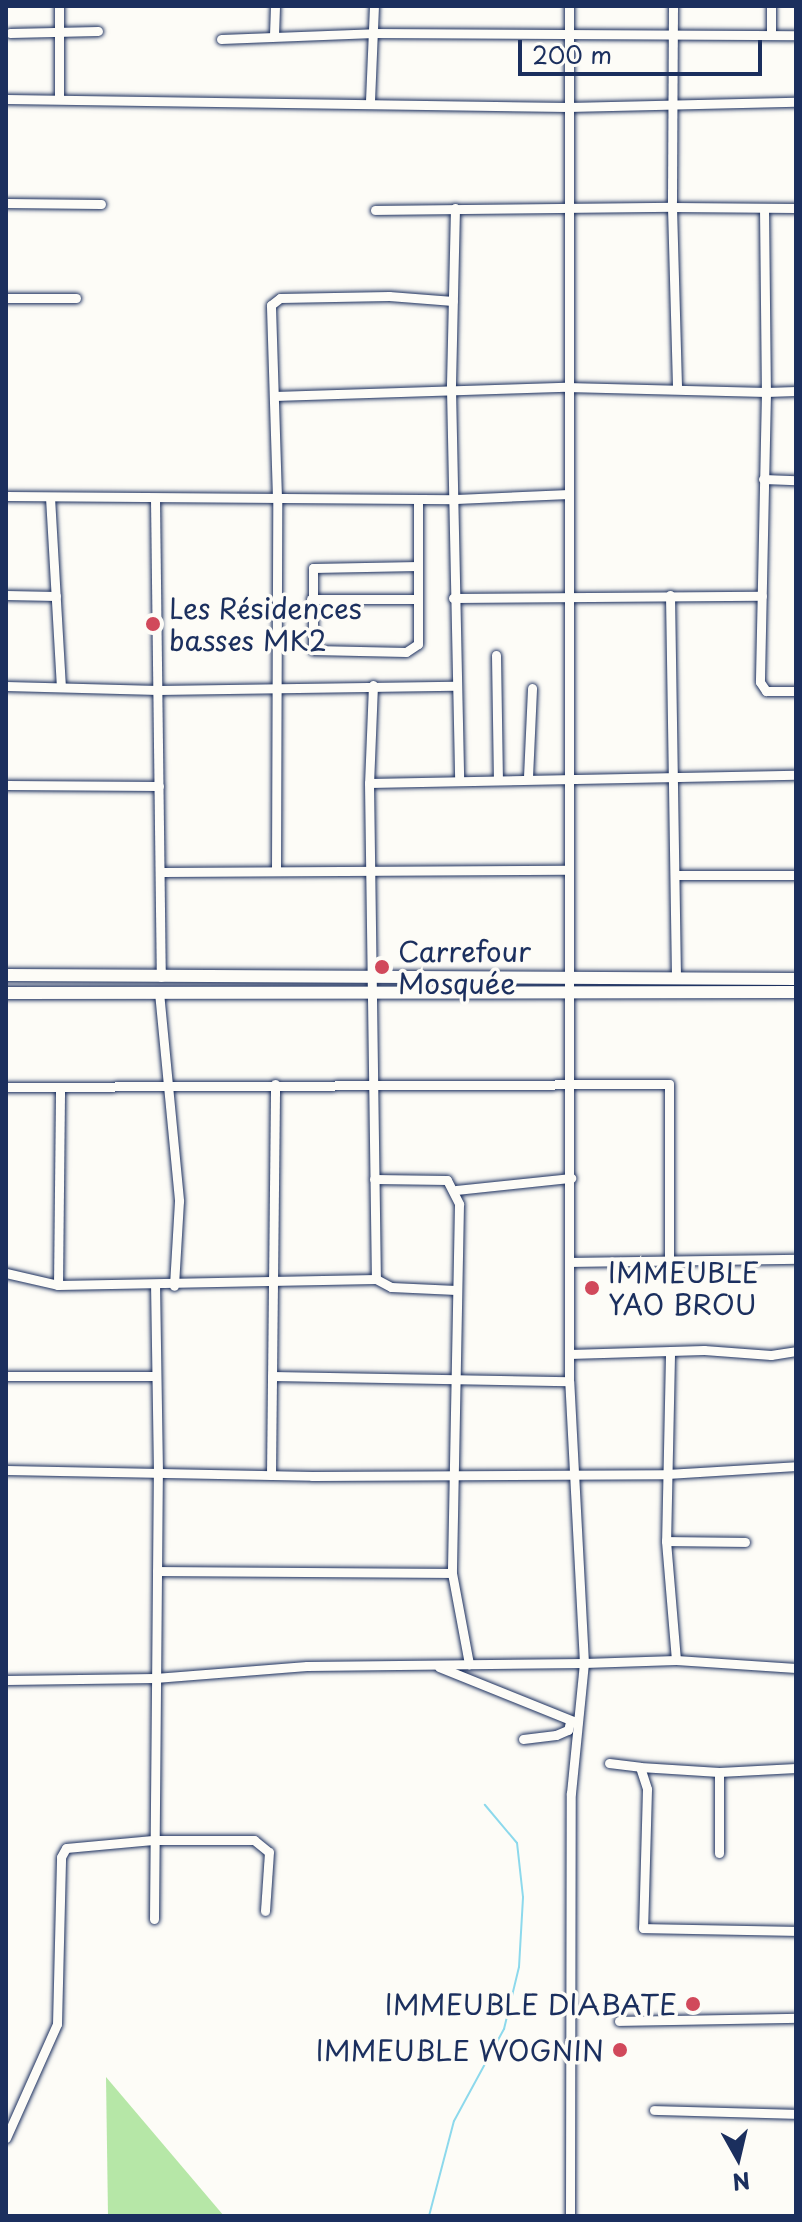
<!DOCTYPE html>
<meta charset="utf-8">
<style>
body{margin:0}
#map{position:relative;width:802px;height:2222px;overflow:hidden;background:#fdfcf7;font-family:"Playpen Sans",sans-serif}
div>[style]{position:absolute}
.green>*{inset:0;background:#b6e7a7}
.stream>*{height:2px;margin:-1px;padding:0 1px;transform-origin:1px;border-radius:1px;background:#8dd9ec}
.roads{filter:drop-shadow(0 0 2px #1b2f5e) drop-shadow(0 0 2px #1b2f5e)}
.minor>*{height:9px;margin:-4.5px;padding:0 4.5px;transform-origin:4.5px;border-radius:4.5px;background:#fdfcf7}
.secondary>*{height:12px;margin:-6px;padding:0 6px;transform-origin:6px;border-radius:6px;background:#fdfcf7}
.dots>*{width:22px;height:22px;translate:-50% -50%;box-sizing:border-box;border:4px solid #fdfcf7;border-radius:50%}
span{translate:-50% -50%;white-space:nowrap;text-align:center;line-height:1.15;-webkit-text-stroke:7px #fdfcf7;paint-order:stroke}
.poi-label{font-size:28px;color:#1b2f5e}
.left{translate:0 -50%;text-align:left}
.right{translate:-100% -50%;text-align:right}
.frame{position:absolute;inset:0;border:8px solid #1b2f5e;pointer-events:none}
.north{position:absolute;left:698px;top:2118px;width:80px;height:80px;-webkit-text-stroke:6px #fdfcf7;paint-order:stroke;rotate:172deg;font-size:22px;font-weight:700;line-height:32px;text-align:center;color:#1b2f5e}
.north::after{content:'';display:block;margin:auto;width:28px;height:36px;background:#1b2f5e;clip-path:polygon(50% 0,100% 100%,50% 72%,0 100%)}
.scale{position:absolute;left:518px;top:40px;width:244px;height:36px;box-sizing:border-box;border:4px solid #1b2f5e;border-top:0;padding-left:10px;font-size:24px;line-height:28px;white-space:nowrap;color:#1b2f5e;-webkit-text-stroke:6px #fdfcf7;paint-order:stroke}
</style>
<div id="map">
<div class="green">
<div style="clip-path:polygon(106px 2077px,224px 2216px,108px 2216px)"></div>
</div>
<div class="stream">
<div style="left:429px;top:2216px;width:98px;rotate:-75.3deg"></div>
<div style="left:454px;top:2121px;width:105px;rotate:-61.5deg"></div>
<div style="left:504px;top:2029px;width:64px;rotate:-76.4deg"></div>
<div style="left:519px;top:1967px;width:70px;rotate:-86.7deg"></div>
<div style="left:523px;top:1897px;width:54px;rotate:-96.3deg"></div>
<div style="left:517px;top:1843px;width:50px;rotate:-130.1deg"></div>
</div>
<div class="roads">
<div class="minor">
<div style="left:673px;top:6px;width:201px;rotate:90.3deg"></div>
<div style="left:672px;top:207px;width:124px;rotate:0.5deg"></div>
<div style="left:10px;top:33px;width:88px;rotate:-1.3deg"></div>
<div style="left:274px;top:35px;width:29px;rotate:-88deg"></div>
<div style="left:771px;top:35px;width:29px;rotate:-90deg"></div>
<div style="left:221px;top:39px;width:153px;rotate:-2.2deg"></div>
<div style="left:374px;top:33px;width:422px;rotate:0.3deg"></div>
<div style="left:6px;top:99px;width:562px;rotate:0.82deg"></div>
<div style="left:568px;top:107px;width:228px;rotate:-1.3deg"></div>
<div style="left:59px;top:99px;width:93px;rotate:-90deg"></div>
<div style="left:370px;top:101px;width:95px;rotate:-87.6deg"></div>
<div style="left:6px;top:203px;width:95px;rotate:0.6deg"></div>
<div style="left:455px;top:208px;width:181px;rotate:91.3deg"></div>
<div style="left:451px;top:389px;width:388px;rotate:88.8deg"></div>
<div style="left:764px;top:208px;width:184px;rotate:89.4deg"></div>
<div style="left:766px;top:392px;width:30px;rotate:-2deg"></div>
<div style="left:375px;top:210px;width:297px;rotate:-0.6deg"></div>
<div style="left:672px;top:207px;width:181px;rotate:88.4deg"></div>
<div style="left:6px;top:298px;width:70px"></div>
<div style="left:274px;top:396px;width:292px;rotate:-1.8deg"></div>
<div style="left:566px;top:387px;width:200px;rotate:1.4deg"></div>
<div style="left:766px;top:392px;width:290px;rotate:91.2deg"></div>
<div style="left:760px;top:682px;width:11px;rotate:56deg"></div>
<div style="left:766px;top:691px;width:30px"></div>
<div style="left:763px;top:479px;width:33px;rotate:2deg"></div>
<div style="left:6px;top:496px;width:450px;rotate:0.4deg"></div>
<div style="left:456px;top:499px;width:113px;rotate:-2.5deg"></div>
<div style="left:50px;top:497px;width:189px;rotate:86.7deg"></div>
<div style="left:155px;top:499px;width:478px;rotate:89.3deg"></div>
<div style="left:418px;top:499px;width:145px;rotate:90deg"></div>
<div style="left:418px;top:644px;width:14px;rotate:146deg"></div>
<div style="left:406px;top:652px;width:93px;rotate:-178.8deg"></div>
<div style="left:313px;top:650px;width:82px;rotate:-90deg"></div>
<div style="left:313px;top:568px;width:105px;rotate:-1.1deg"></div>
<div style="left:6px;top:595px;width:50px;rotate:1.1deg"></div>
<div style="left:670px;top:595px;width:383px;rotate:89.1deg"></div>
<div style="left:453px;top:598px;width:309px;rotate:-0.4deg"></div>
<div style="left:311px;top:599px;width:107px"></div>
<div style="left:496px;top:655px;width:122px;rotate:89.1deg"></div>
<div style="left:373px;top:685px;width:98px;rotate:92.3deg"></div>
<div style="left:369px;top:783px;width:496px;rotate:89.2deg"></div>
<div style="left:6px;top:686px;width:152px;rotate:1.5deg"></div>
<div style="left:158px;top:690px;width:297px;rotate:-0.8deg"></div>
<div style="left:528px;top:777px;width:89px;rotate:-87.4deg"></div>
<div style="left:369px;top:783px;width:427px;rotate:-1.1deg"></div>
<div style="left:6px;top:785px;width:153px;rotate:0.4deg"></div>
<div style="left:276px;top:871px;width:373px;rotate:-89.8deg"></div>
<div style="left:277px;top:498px;width:193px;rotate:-91.8deg"></div>
<div style="left:271px;top:305px;width:11px;rotate:-38deg"></div>
<div style="left:280px;top:298px;width:109px;rotate:-1.1deg"></div>
<div style="left:389px;top:296px;width:64px;rotate:4.5deg"></div>
<div style="left:162px;top:872px;width:407px;rotate:-0.3deg"></div>
<div style="left:678px;top:875px;width:118px"></div>
<div style="left:159px;top:992px;width:210px;rotate:84.5deg"></div>
<div style="left:179px;top:1201px;width:85px;rotate:93.4deg"></div>
<div style="left:6px;top:1087px;width:663px;rotate:-0.26deg"></div>
<div style="left:669px;top:1084px;width:176px;rotate:90deg"></div>
<div style="left:374px;top:1179px;width:73px;rotate:0.8deg"></div>
<div style="left:447px;top:1180px;width:27px;rotate:63deg"></div>
<div style="left:459px;top:1204px;width:369px;rotate:91.1deg"></div>
<div style="left:452px;top:1573px;width:93px;rotate:79.4deg"></div>
<div style="left:456px;top:1190px;width:116px;rotate:-6deg"></div>
<div style="left:571px;top:1262px;width:225px;rotate:-0.8deg"></div>
<div style="left:6px;top:1273px;width:53px;rotate:13deg"></div>
<div style="left:58px;top:1285px;width:318px;rotate:-1.1deg"></div>
<div style="left:376px;top:1279px;width:17px;rotate:28deg"></div>
<div style="left:391px;top:1287px;width:65px;rotate:2.6deg"></div>
<div style="left:58px;top:1285px;width:198px;rotate:-89.4deg"></div>
<div style="left:569px;top:1354px;width:135px;rotate:-1.7deg"></div>
<div style="left:704px;top:1350px;width:67px;rotate:4.3deg"></div>
<div style="left:771px;top:1355px;width:25px;rotate:-9deg"></div>
<div style="left:670px;top:1355px;width:186px;rotate:91.2deg"></div>
<div style="left:666px;top:1541px;width:119px;rotate:85.2deg"></div>
<div style="left:6px;top:1376px;width:150px"></div>
<div style="left:272px;top:1376px;width:297px;rotate:1deg"></div>
<div style="left:6px;top:1470px;width:306px;rotate:1.1deg"></div>
<div style="left:312px;top:1476px;width:355px;rotate:-0.3deg"></div>
<div style="left:667px;top:1474px;width:129px;rotate:-3.5deg"></div>
<div style="left:271px;top:1475px;width:391px;rotate:-89.4deg"></div>
<div style="left:666px;top:1541px;width:79px;rotate:0.7deg"></div>
<div style="left:157px;top:1571px;width:295px;rotate:0.4deg"></div>
<div style="left:439px;top:1667px;width:148px;rotate:21.9deg"></div>
<div style="left:6px;top:1680px;width:149px;rotate:-0.8deg"></div>
<div style="left:155px;top:1678px;width:152px;rotate:-4.5deg"></div>
<div style="left:307px;top:1666px;width:277px;rotate:-0.6deg"></div>
<div style="left:584px;top:1663px;width:282px;rotate:-93deg"></div>
<div style="left:569px;top:1381px;width:1375px;rotate:-90deg"></div>
<div style="left:523px;top:1739px;width:33px;rotate:-7deg"></div>
<div style="left:556px;top:1735px;width:13px;rotate:-23deg"></div>
<div style="left:568px;top:1730px;width:8px;rotate:-76deg"></div>
<div style="left:609px;top:1763px;width:31px;rotate:7deg"></div>
<div style="left:640px;top:1767px;width:23px;rotate:72deg"></div>
<div style="left:647px;top:1789px;width:139px;rotate:91.6deg"></div>
<div style="left:643px;top:1928px;width:153px;rotate:1.1deg"></div>
<div style="left:640px;top:1767px;width:79px;rotate:3.6deg"></div>
<div style="left:719px;top:1772px;width:77px;rotate:-3deg"></div>
<div style="left:719px;top:1853px;width:81px;rotate:-90deg"></div>
<div style="left:154px;top:1919px;width:446px;rotate:-89.5deg"></div>
<div style="left:158px;top:1473px;width:186px;rotate:-90.9deg"></div>
<div style="left:619px;top:2021px;width:177px;rotate:-1deg"></div>
<div style="left:654px;top:2110px;width:142px;rotate:1.6deg"></div>
<div style="left:6px;top:2138px;width:125px;rotate:-65.9deg"></div>
<div style="left:57px;top:2024px;width:167px;rotate:-88.6deg"></div>
<div style="left:61px;top:1857px;width:10px;rotate:-61deg"></div>
<div style="left:66px;top:1848px;width:87px;rotate:-5.3deg"></div>
<div style="left:153px;top:1840px;width:101px"></div>
<div style="left:254px;top:1840px;width:19px;rotate:39deg"></div>
<div style="left:269px;top:1852px;width:59px;rotate:93.9deg"></div>
<div style="left:570px;top:2216px;width:423px;rotate:-89.9deg"></div>
<div style="left:571px;top:1793px;width:131px;rotate:-84.3deg"></div>
<div style="left:584px;top:1663px;width:92px;rotate:-1.9deg"></div>
<div style="left:676px;top:1660px;width:120px;rotate:3.8deg"></div>
</div>
<div class="secondary">
<div style="left:6px;top:975px;width:790px;rotate:0.29deg"></div>
<div style="left:6px;top:993px;width:790px;rotate:-0.07deg"></div>
</div>
</div>
<div class="dots">
<div style="left:153px;top:624px;background:#d1495b"></div>
<div style="left:382px;top:967px;background:#d1495b"></div>
<div style="left:592px;top:1288px;background:#d1495b"></div>
<div style="left:693px;top:2004px;background:#d1495b"></div>
<div style="left:620px;top:2050px;background:#d1495b"></div>
</div>
<div class="poi-label">
<span class="left" style="left:169px;top:624px">Les Résidences<br>basses MK2</span>
<span class="left" style="left:398px;top:967px">Carrefour<br>Mosquée</span>
<span class="left" style="left:608px;top:1288px">IMMEUBLE<br>YAO BROU</span>
<span class="right" style="left:677px;top:2004px">IMMEUBLE DIABATE</span>
<span class="right" style="left:604px;top:2050px">IMMEUBLE WOGNIN</span>
</div>
<div class="frame"></div>
<div class="north">N</div>
<div class="scale">200 m</div>
</div>
